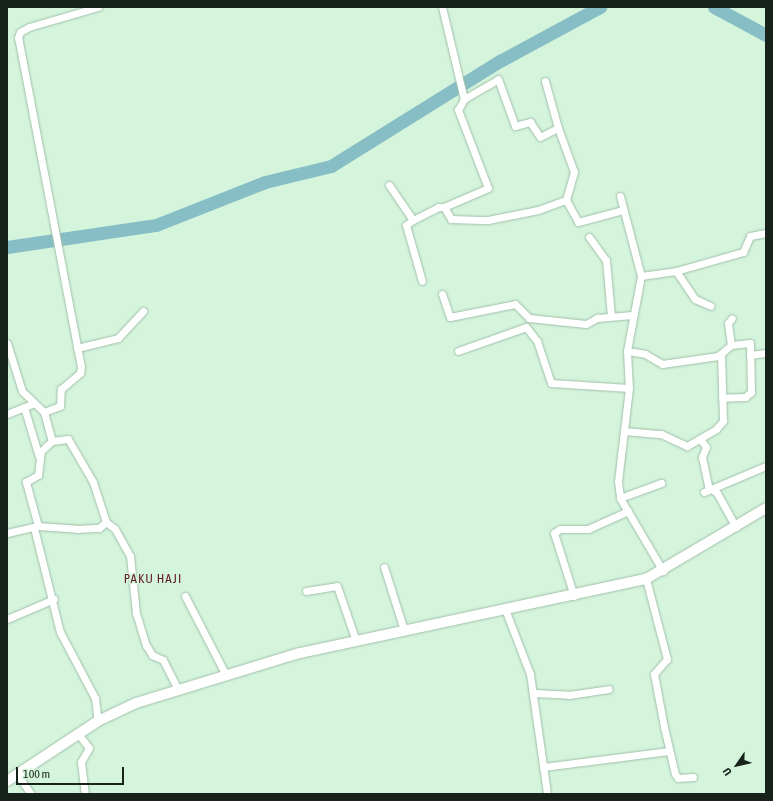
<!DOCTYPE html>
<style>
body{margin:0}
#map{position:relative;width:773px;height:801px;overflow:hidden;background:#d4f4dc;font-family:"Asap Condensed",sans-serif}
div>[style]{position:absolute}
.river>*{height:13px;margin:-6.5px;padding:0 6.5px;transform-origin:6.5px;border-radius:6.5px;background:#87bec5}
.roads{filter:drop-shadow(0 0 1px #a1bfa8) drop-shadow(0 0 1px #a1bfa8)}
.street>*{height:7px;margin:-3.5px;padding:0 3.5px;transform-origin:3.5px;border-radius:3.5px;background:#fff}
.secondary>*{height:10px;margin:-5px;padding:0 5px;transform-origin:5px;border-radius:5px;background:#fff}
span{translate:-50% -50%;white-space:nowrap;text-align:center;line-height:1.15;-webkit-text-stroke:3px #d4f4dc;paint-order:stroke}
.quarter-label{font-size:13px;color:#621d24;letter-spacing:1px}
.frame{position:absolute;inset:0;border:8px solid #17231a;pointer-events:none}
.north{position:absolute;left:717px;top:745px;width:40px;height:40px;-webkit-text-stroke:3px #d4f4dc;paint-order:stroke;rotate:236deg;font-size:11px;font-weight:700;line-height:16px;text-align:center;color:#17231a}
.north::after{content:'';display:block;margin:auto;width:14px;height:18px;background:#17231a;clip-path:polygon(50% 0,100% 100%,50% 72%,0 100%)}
.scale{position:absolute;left:16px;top:767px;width:108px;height:18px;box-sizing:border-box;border:2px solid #17231a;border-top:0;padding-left:5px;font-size:12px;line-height:14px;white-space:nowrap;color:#17231a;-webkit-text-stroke:3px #d4f4dc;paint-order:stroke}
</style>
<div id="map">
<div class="river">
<div style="left:714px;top:7px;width:59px;rotate:28.3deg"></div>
<div style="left:7px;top:247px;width:151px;rotate:-8.4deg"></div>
<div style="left:156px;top:225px;width:117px;rotate:-21.5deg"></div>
<div style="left:265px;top:182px;width:68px;rotate:-13.6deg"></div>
<div style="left:331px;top:166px;width:199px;rotate:-31.9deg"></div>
<div style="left:500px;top:61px;width:114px;rotate:-28.4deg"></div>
</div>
<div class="roads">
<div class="street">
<div style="left:442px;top:7px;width:95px;rotate:76.6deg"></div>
<div style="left:464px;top:99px;width:39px;rotate:-30deg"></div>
<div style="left:498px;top:79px;width:50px;rotate:70.1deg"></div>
<div style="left:515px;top:126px;width:16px;rotate:-15deg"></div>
<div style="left:530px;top:122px;width:18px;rotate:56deg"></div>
<div style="left:540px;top:137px;width:20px;rotate:-27deg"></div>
<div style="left:558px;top:128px;width:47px;rotate:70deg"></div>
<div style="left:574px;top:172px;width:29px;rotate:106deg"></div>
<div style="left:545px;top:81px;width:49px;rotate:74.5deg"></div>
<div style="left:389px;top:185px;width:42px;rotate:55.6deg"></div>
<div style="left:413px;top:220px;width:28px;rotate:-27deg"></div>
<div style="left:438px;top:207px;width:6px"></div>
<div style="left:444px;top:207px;width:14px;rotate:60deg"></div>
<div style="left:451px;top:219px;width:37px;rotate:2deg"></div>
<div style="left:488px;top:220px;width:51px;rotate:-11.3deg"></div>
<div style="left:538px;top:210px;width:30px;rotate:-20deg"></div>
<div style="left:566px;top:200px;width:25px;rotate:61deg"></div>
<div style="left:578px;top:222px;width:47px;rotate:-14.9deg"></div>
<div style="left:620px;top:196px;width:83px;rotate:75.3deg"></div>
<div style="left:641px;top:276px;width:76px;rotate:100.6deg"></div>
<div style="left:627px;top:351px;width:37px;rotate:87deg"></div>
<div style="left:629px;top:388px;width:94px;rotate:96.7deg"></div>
<div style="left:618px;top:481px;width:17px;rotate:83deg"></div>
<div style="left:620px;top:498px;width:85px;rotate:59.5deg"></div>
<div style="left:444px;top:207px;width:48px;rotate:-23.4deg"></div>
<div style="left:488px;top:188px;width:84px;rotate:-111deg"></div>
<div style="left:458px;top:110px;width:13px;rotate:-61deg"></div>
<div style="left:413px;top:220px;width:9px;rotate:144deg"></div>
<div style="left:406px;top:225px;width:58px;rotate:74.1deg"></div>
<div style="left:589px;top:237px;width:29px;rotate:54deg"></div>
<div style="left:606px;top:260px;width:56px;rotate:84.9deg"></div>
<div style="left:676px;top:271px;width:34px;rotate:56deg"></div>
<div style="left:695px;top:299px;width:17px;rotate:24deg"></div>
<div style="left:641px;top:276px;width:35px;rotate:-8deg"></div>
<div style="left:676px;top:271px;width:70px;rotate:-15.8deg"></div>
<div style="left:743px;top:252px;width:17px;rotate:-66deg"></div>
<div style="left:750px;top:236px;width:16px;rotate:-11deg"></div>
<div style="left:442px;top:294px;width:24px;rotate:71deg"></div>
<div style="left:450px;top:317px;width:66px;rotate:-11.3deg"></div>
<div style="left:515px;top:304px;width:20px;rotate:45deg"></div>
<div style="left:529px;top:318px;width:57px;rotate:6deg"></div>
<div style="left:586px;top:324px;width:13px;rotate:-29deg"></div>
<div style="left:597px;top:318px;width:35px;rotate:-5deg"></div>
<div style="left:7px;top:343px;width:50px;rotate:72.6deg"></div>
<div style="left:22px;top:391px;width:30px;rotate:44deg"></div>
<div style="left:44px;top:412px;width:30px;rotate:75deg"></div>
<div style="left:731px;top:345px;width:22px;rotate:-98deg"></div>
<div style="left:728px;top:323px;width:6px;rotate:-51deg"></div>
<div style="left:77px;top:348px;width:42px;rotate:-13.7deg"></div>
<div style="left:118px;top:338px;width:37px;rotate:-47deg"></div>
<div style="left:458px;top:351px;width:72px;rotate:-19.4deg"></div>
<div style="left:526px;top:327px;width:18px;rotate:52deg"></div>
<div style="left:537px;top:341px;width:44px;rotate:71.6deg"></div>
<div style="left:551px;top:383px;width:78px;rotate:3.7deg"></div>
<div style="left:627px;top:351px;width:18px;rotate:9deg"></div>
<div style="left:645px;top:354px;width:20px;rotate:30deg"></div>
<div style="left:662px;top:364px;width:57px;rotate:-8.1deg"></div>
<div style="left:718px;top:356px;width:17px;rotate:-40deg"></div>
<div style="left:731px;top:345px;width:19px;rotate:-6deg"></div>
<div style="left:750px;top:343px;width:49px;rotate:88.8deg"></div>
<div style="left:751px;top:392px;width:8px;rotate:140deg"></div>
<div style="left:745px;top:397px;width:23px;rotate:178deg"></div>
<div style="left:750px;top:355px;width:16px;rotate:-7deg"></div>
<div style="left:24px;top:407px;width:52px;rotate:73.3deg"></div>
<div style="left:44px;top:412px;width:17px;rotate:-21deg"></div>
<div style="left:60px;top:406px;width:17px;rotate:-87deg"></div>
<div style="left:61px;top:389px;width:25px;rotate:-40deg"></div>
<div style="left:80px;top:373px;width:6px;rotate:-81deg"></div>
<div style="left:81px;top:367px;width:335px;rotate:-100.8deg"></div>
<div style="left:18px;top:38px;width:6px;rotate:-72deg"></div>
<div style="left:20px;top:32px;width:10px;rotate:-29deg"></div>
<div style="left:29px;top:27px;width:72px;rotate:-16.2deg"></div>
<div style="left:7px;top:414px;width:29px;rotate:-22deg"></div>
<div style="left:624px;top:431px;width:37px;rotate:5deg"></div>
<div style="left:661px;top:434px;width:29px;rotate:25deg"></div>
<div style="left:687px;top:446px;width:34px;rotate:-30deg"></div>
<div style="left:716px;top:429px;width:11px;rotate:-49deg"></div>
<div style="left:723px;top:421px;width:66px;rotate:-91.7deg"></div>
<div style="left:700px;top:439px;width:10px;rotate:53deg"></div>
<div style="left:706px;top:447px;width:11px;rotate:112deg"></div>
<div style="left:702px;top:457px;width:30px;rotate:78deg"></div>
<div style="left:708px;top:486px;width:11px;rotate:38deg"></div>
<div style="left:717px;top:493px;width:39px;rotate:61deg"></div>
<div style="left:704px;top:492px;width:67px;rotate:-22.8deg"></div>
<div style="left:620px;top:498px;width:44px;rotate:-20.1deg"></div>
<div style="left:38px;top:526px;width:39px;rotate:4deg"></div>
<div style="left:77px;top:529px;width:22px;rotate:-3deg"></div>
<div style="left:99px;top:528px;width:9px;rotate:-41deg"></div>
<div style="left:34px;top:528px;width:107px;rotate:76deg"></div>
<div style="left:60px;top:632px;width:75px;rotate:62.1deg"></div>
<div style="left:95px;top:698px;width:23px;rotate:83deg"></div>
<div style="left:7px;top:533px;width:32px;rotate:-13deg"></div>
<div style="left:38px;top:526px;width:46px;rotate:-105.3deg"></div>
<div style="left:26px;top:482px;width:14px;rotate:-30deg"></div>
<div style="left:38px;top:475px;width:24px;rotate:-83deg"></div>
<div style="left:41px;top:451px;width:15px;rotate:-42deg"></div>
<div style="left:52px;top:441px;width:16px;rotate:-7deg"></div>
<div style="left:68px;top:439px;width:50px;rotate:59.8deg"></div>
<div style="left:93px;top:482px;width:42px;rotate:72deg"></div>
<div style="left:106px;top:522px;width:11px;rotate:38deg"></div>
<div style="left:115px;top:529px;width:31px;rotate:61deg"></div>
<div style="left:130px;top:556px;width:57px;rotate:84deg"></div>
<div style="left:136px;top:613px;width:34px;rotate:73deg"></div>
<div style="left:146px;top:645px;width:12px;rotate:59deg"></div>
<div style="left:152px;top:655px;width:12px;rotate:24deg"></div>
<div style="left:163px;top:660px;width:33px;rotate:63deg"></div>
<div style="left:384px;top:567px;width:66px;rotate:72.4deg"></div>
<div style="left:646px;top:579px;width:83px;rotate:75.3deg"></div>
<div style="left:667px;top:659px;width:20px;rotate:131deg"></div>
<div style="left:654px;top:674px;width:54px;rotate:79.3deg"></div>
<div style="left:664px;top:727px;width:48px;rotate:76.8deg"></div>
<div style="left:675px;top:774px;width:5px;rotate:53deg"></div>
<div style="left:678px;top:778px;width:15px;rotate:-4deg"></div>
<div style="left:306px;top:591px;width:31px;rotate:-9deg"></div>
<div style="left:337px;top:586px;width:58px;rotate:70.9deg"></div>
<div style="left:185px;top:596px;width:89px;rotate:62.6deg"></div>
<div style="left:574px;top:596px;width:66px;rotate:-107.6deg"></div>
<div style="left:554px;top:533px;width:7px;rotate:-34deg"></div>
<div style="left:560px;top:529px;width:28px"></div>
<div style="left:588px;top:529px;width:44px;rotate:-24.2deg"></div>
<div style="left:505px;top:609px;width:70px;rotate:69deg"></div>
<div style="left:530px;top:674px;width:121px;rotate:81.9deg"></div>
<div style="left:7px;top:619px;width:51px;rotate:-23.1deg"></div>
<div style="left:534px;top:693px;width:35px;rotate:3deg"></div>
<div style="left:569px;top:695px;width:40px;rotate:-8.5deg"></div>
<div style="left:79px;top:735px;width:16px;rotate:52deg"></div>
<div style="left:89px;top:748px;width:16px;rotate:120deg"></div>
<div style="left:81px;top:762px;width:32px;rotate:83deg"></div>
<div style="left:543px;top:767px;width:127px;rotate:-7.2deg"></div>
<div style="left:17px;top:774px;width:24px;rotate:55deg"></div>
</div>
<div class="secondary">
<div style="left:7px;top:781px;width:109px;rotate:-33.4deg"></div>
<div style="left:98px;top:721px;width:42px;rotate:-25.3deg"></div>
<div style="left:136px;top:703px;width:171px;rotate:-17deg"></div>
<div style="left:300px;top:653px;width:354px;rotate:-12.1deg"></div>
<div style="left:646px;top:579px;width:139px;rotate:-30.6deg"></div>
</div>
</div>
<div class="quarter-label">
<span style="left:153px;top:579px">PAKU HAJI</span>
</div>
<div class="frame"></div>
<div class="north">U</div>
<div class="scale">100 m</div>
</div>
